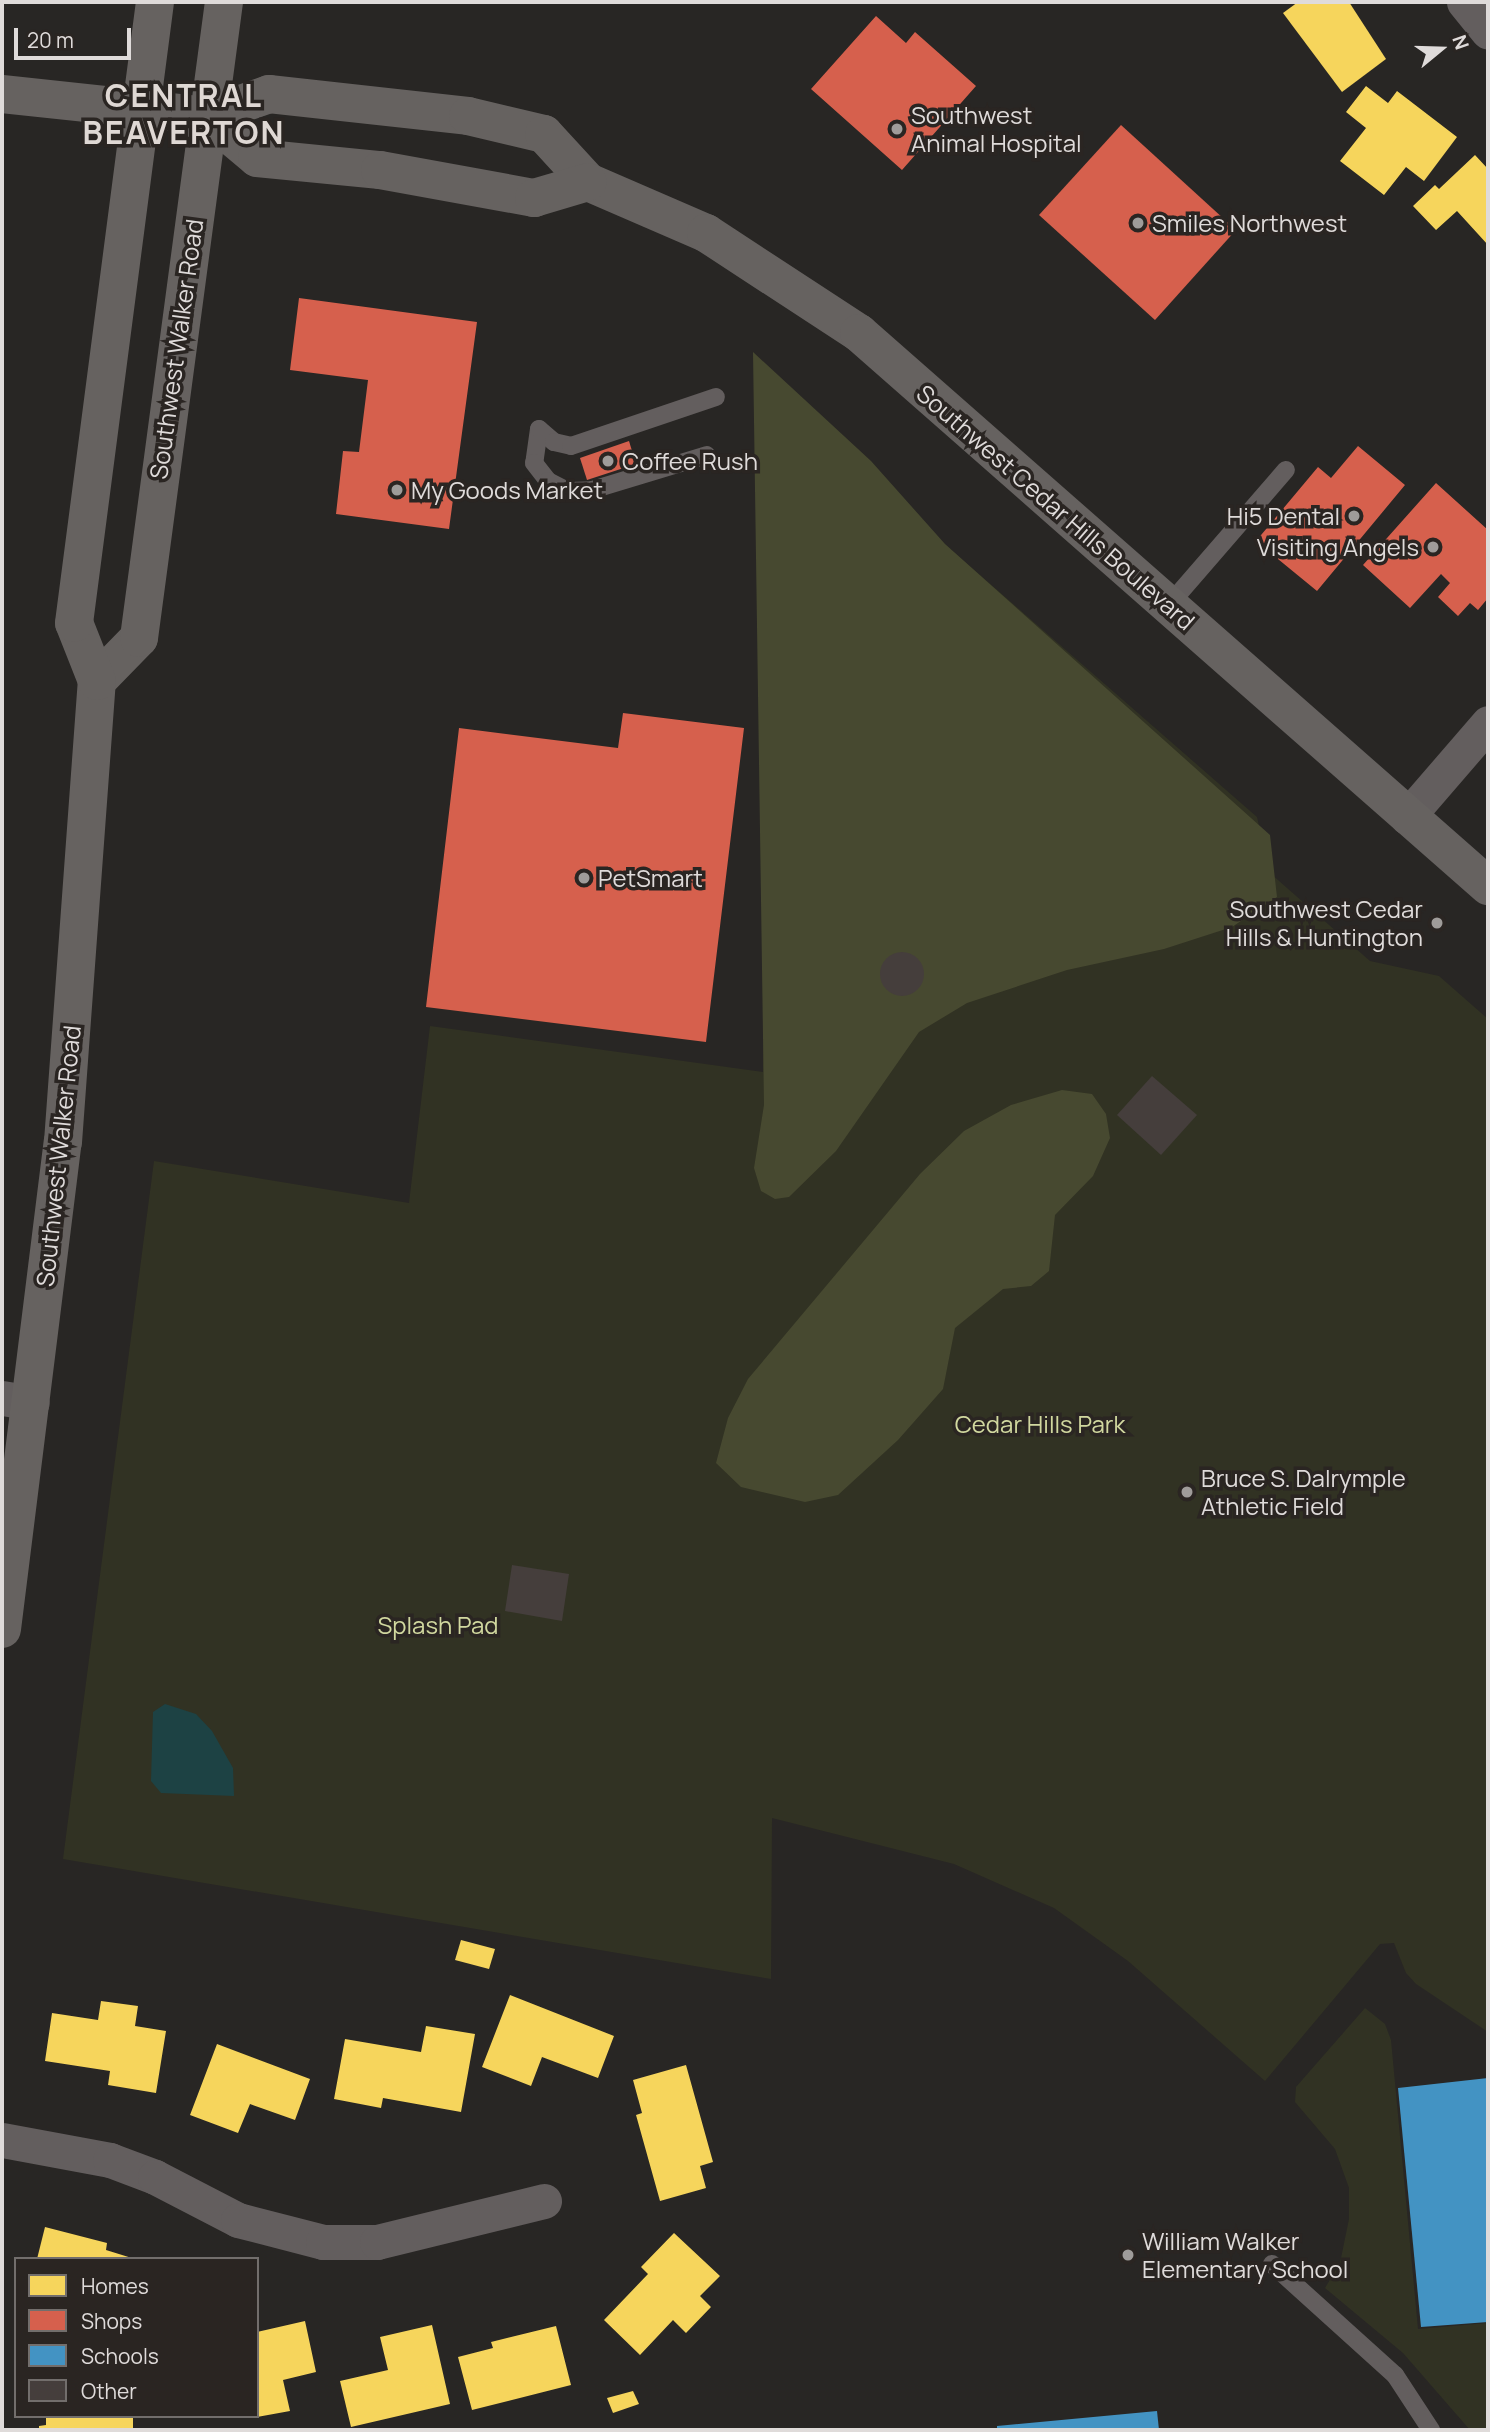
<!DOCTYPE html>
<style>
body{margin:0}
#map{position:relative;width:1490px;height:2432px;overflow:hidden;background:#282624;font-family:Manrope,sans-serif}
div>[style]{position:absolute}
.green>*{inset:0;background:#313223}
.forest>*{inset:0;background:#474930}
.water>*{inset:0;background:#1d4244}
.homes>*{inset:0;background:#f6d55c}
.shops>*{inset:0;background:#d6604d}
.schools>*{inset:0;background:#4393c3}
.building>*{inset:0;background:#453e3c}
.round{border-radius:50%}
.lane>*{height:18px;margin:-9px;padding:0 9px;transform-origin:9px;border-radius:9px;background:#635e5e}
.street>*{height:35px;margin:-17.5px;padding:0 17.5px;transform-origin:17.5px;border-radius:17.5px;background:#635e5e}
.secondary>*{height:38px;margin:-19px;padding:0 19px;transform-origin:19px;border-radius:19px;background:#666260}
.dots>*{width:19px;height:19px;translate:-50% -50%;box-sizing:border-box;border:4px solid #2a2522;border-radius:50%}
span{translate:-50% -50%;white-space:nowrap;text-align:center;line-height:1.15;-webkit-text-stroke:7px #2a2522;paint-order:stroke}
.poi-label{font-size:24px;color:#dfdbda}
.left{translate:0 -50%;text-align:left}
.right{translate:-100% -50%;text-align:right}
.street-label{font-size:24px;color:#dfdbda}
.park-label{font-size:24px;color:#d1d89f}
.district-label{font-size:32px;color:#dfd8d4;font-weight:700;letter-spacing:2px}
.frame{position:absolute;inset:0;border:4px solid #dfdbda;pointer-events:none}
.legend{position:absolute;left:14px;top:2257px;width:245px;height:161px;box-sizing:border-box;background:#2a2522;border:2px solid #726e6c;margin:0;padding:9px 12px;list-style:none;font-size:21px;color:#dfdbda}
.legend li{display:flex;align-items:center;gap:14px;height:35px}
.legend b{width:35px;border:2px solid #726e6c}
.north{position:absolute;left:1406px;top:14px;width:70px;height:70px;-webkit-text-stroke:5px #2a2522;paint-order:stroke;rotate:71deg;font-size:19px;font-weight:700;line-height:28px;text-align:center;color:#dfdbda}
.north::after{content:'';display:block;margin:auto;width:24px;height:32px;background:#dfdbda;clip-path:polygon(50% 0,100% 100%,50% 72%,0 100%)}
.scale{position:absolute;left:14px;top:28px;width:117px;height:32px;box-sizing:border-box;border:4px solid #dfdbda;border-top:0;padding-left:9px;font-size:21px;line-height:24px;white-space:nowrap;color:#dfdbda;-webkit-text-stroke:5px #2a2522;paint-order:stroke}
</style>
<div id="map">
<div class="green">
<div style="clip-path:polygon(777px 407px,870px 479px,1257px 817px,1270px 873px,1370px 961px,1439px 976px,1488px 1019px,1488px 2032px,1416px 1984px,1406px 1973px,1394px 1943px,1380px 1944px,1265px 2081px,1128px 1961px,1054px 1908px,954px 1864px,772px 1818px,771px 1979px,63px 1859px,154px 1161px,409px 1203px,430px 1026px,763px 1072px)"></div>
<div style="clip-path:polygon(1365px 2008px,1385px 2024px,1391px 2040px,1418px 2329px,1488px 2323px,1488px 2430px,1470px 2430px,1403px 2353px,1325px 2288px,1340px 2263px,1349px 2219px,1349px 2188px,1335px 2149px,1295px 2102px,1296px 2087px)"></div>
</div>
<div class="forest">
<div style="clip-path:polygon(753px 352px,871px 461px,945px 544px,1270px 835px,1277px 897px,1232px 927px,1164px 949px,1067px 970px,967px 1003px,919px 1032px,836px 1151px,789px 1197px,775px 1199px,761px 1191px,754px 1168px,764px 1105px)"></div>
<div style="clip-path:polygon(1062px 1090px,1092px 1094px,1106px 1114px,1110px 1138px,1093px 1176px,1055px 1215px,1049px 1271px,1031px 1286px,1003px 1289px,955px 1328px,943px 1389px,898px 1440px,838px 1495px,805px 1502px,741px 1487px,716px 1463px,728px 1418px,748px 1379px,920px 1174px,964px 1131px,1011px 1105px)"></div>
</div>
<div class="water">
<div style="clip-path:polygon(165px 1704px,196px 1714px,212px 1731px,233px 1768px,234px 1796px,161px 1793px,151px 1781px,153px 1712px)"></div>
</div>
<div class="homes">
<div style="clip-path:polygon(1298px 2px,1349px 2px,1386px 59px,1342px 92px,1283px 13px)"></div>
<div style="clip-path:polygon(1366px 86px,1388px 103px,1397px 91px,1457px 137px,1424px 181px,1406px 167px,1384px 195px,1340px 161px,1366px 128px,1346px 112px)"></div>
<div style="clip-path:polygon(1475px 155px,1488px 169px,1488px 245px,1457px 211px,1436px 230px,1413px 206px,1435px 185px,1439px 189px)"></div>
<div style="clip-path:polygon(461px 1940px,495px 1949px,489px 1969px,455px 1960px)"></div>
<div style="clip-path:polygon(510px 1995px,614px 2036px,598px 2078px,542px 2057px,531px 2086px,482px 2067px)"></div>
<div style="clip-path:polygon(101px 2001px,138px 2006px,135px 2026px,166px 2031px,156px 2093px,108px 2085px,110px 2071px,45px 2061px,52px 2013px,98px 2020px)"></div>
<div style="clip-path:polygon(426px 2026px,475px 2034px,461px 2112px,383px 2098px,381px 2108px,334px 2099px,345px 2039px,421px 2052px)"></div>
<div style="clip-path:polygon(217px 2044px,310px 2079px,295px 2120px,250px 2104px,238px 2133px,190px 2115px)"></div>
<div style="clip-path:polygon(686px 2065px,713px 2162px,700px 2166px,706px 2188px,660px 2201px,636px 2115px,642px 2113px,633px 2080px)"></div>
<div style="clip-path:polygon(45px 2227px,107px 2243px,106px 2250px,135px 2259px,37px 2259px)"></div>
<div style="clip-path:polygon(674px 2233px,720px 2276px,700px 2296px,711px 2307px,686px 2333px,673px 2320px,640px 2355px,604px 2320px,648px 2274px,641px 2267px)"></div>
<div style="clip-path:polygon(305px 2321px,316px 2372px,283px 2380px,290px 2411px,257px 2417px,257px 2332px)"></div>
<div style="clip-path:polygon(432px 2325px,450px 2404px,351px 2427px,340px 2381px,388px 2370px,380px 2337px)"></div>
<div style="clip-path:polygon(556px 2326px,571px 2385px,472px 2410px,458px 2357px,493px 2348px,491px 2342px)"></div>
<div style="clip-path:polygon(633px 2391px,639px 2404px,613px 2413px,607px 2398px)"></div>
<div style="clip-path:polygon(46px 2416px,133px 2416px,133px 2430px,39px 2430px,39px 2426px,46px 2425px)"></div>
</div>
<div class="shops">
<div style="clip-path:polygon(876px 16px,906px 43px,915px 32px,976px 86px,902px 170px,811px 89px)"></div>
<div style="clip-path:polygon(1121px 125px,1236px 230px,1155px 320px,1039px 215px)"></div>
<div style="clip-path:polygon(299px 298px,477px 322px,449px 529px,336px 514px,343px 451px,359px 452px,368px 380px,290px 370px)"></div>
<div style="clip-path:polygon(629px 441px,636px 464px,587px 480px,580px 458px)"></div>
<div style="clip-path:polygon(1358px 446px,1405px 485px,1317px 591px,1256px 541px,1318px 467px,1331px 478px)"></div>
<div style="clip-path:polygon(1436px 483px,1488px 530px,1488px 598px,1478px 610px,1470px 603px,1458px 616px,1438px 597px,1450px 583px,1441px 574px,1410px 608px,1363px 565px)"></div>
<div style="clip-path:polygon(623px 713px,744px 728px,706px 1042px,426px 1007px,459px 728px,618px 748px)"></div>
</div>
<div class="schools">
<div style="clip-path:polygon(1488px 2078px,1488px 2322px,1421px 2327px,1398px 2088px)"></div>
<div style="clip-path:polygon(1157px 2411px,1159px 2430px,997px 2430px,997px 2426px)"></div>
</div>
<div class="building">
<div class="round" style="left:880px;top:952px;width:44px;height:44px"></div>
<div style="clip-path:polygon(1152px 1076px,1197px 1115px,1161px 1155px,1117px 1115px)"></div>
<div style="clip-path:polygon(512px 1565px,569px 1574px,562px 1621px,505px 1611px)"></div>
</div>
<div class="lane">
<div style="left:539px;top:429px;width:34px;rotate:98deg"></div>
<div style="left:534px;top:463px;width:23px;rotate:52deg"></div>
<div style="left:548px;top:481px;width:22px;rotate:27deg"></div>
<div style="left:568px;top:491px;width:24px;rotate:-2deg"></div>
<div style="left:592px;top:490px;width:120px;rotate:-16.9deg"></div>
<div style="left:539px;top:429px;width:20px;rotate:41deg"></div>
<div style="left:554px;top:442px;width:17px;rotate:13deg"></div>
<div style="left:571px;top:446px;width:153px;rotate:-18.7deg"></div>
<div style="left:1168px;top:606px;width:180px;rotate:-49.1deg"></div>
<div style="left:1272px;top:2264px;width:166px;rotate:42.1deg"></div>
<div style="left:1395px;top:2375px;width:66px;rotate:56.8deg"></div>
</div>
<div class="street">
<div style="left:1464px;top:2px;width:38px;rotate:51deg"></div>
<div style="left:1407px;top:817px;width:124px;rotate:-49.2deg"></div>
<div style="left:2px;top:1398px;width:30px;rotate:9deg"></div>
<div style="left:2px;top:2140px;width:110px;rotate:10.5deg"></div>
<div style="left:110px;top:2160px;width:48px;rotate:20.7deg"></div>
<div style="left:155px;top:2177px;width:93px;rotate:27.4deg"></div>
<div style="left:238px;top:2220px;width:88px;rotate:14.5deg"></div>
<div style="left:323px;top:2242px;width:54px"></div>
<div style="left:377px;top:2242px;width:172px;rotate:-13.8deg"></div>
</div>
<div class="secondary">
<div style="left:2px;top:94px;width:206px;rotate:6.1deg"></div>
<div style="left:207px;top:116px;width:66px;rotate:-19.5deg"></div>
<div style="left:269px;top:94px;width:200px;rotate:6.3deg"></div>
<div style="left:468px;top:116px;width:78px;rotate:13.3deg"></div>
<div style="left:544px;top:134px;width:65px;rotate:47.5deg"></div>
<div style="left:588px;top:182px;width:129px;rotate:23.4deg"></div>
<div style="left:706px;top:233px;width:183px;rotate:33.2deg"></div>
<div style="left:859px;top:333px;width:838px;rotate:41.32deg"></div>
<div style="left:207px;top:116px;width:65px;rotate:40deg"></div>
<div style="left:257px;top:158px;width:124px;rotate:5.6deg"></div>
<div style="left:380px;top:170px;width:157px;rotate:10.3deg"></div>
<div style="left:534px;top:198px;width:56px;rotate:-16.5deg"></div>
<div style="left:97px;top:681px;width:60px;rotate:-45.7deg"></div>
<div style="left:139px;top:638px;width:642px;rotate:-82.39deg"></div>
<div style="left:2px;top:1629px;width:491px;rotate:-82.9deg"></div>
<div style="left:63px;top:1142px;width:462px;rotate:-85.8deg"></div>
<div style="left:97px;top:681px;width:62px;rotate:-111.6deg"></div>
<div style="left:74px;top:623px;width:626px;rotate:-82.57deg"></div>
</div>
<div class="dots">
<div style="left:897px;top:129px;background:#9f9c9a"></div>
<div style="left:1138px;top:223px;background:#9f9c9a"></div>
<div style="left:608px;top:461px;background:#9f9c9a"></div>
<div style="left:397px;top:490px;background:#9f9c9a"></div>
<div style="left:1354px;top:516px;background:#9f9c9a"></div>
<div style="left:1433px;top:547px;background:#9f9c9a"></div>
<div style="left:584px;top:878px;background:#9f9c9a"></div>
<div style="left:1437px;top:923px;background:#9f9c9a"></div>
<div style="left:1187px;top:1492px;background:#9f9c9a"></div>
<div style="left:1128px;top:2255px;background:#9f9c9a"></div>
</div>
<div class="poi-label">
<span class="left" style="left:911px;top:129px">Southwest<br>Animal Hospital</span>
<span class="left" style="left:1152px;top:223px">Smiles Northwest</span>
<span class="left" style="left:622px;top:461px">Coffee Rush</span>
<span class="left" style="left:411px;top:490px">My Goods Market</span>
<span class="right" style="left:1340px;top:516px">Hi5 Dental</span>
<span class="right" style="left:1419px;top:547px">Visiting Angels</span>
<span class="left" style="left:598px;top:878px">PetSmart</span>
<span class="right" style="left:1423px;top:923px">Southwest Cedar<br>Hills &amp; Huntington</span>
<span class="left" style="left:1201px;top:1492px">Bruce S. DaIrymple<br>Athletic Field</span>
<span class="left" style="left:1142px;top:2255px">William Walker<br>Elementary School</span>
</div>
<div class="street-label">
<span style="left:176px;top:349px;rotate:-82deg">Southwest Walker Road</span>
<span style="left:1056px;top:507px;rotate:41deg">Southwest Cedar Hills Boulevard</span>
<span style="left:58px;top:1156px;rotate:-84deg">Southwest Walker Road</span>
</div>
<div class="park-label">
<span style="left:1040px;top:1424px">Cedar Hills Park</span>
<span style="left:438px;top:1625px">Splash Pad</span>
</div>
<div class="district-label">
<span style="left:184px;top:114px">CENTRAL<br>BEAVERTON</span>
</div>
<div class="frame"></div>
<ul class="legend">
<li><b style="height:19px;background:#f6d55c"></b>Homes</li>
<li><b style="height:19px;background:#d6604d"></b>Shops</li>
<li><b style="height:19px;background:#4393c3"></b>Schools</li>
<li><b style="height:19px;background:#453e3c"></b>Other</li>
</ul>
<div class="north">N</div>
<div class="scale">20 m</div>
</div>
